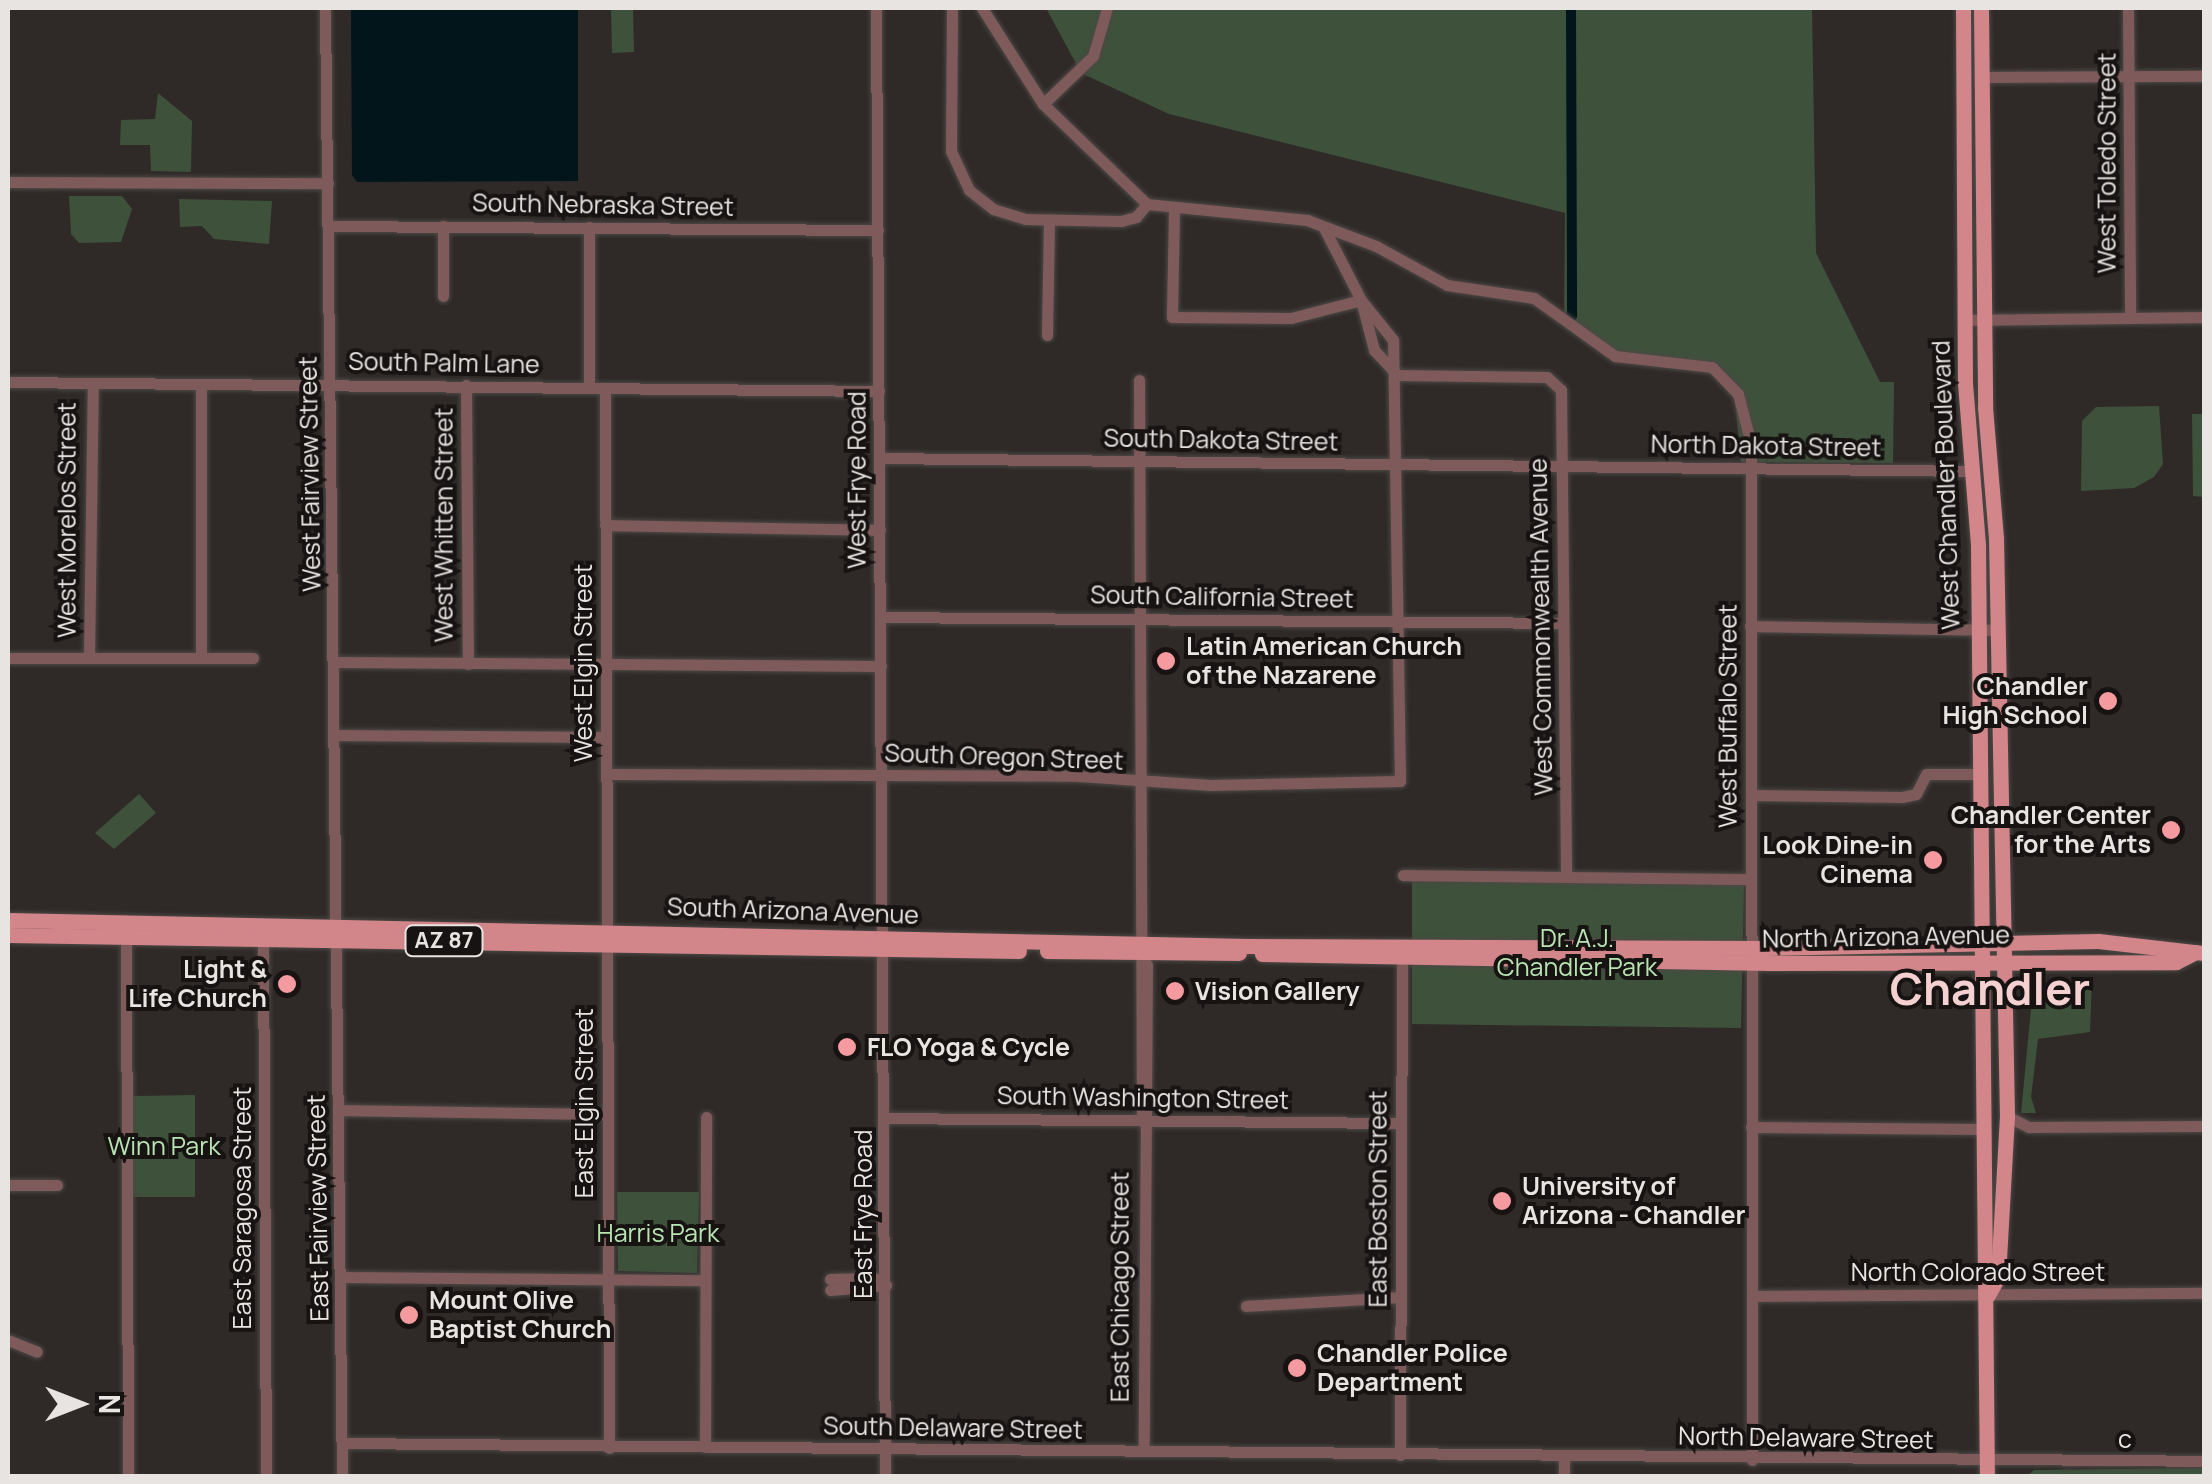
<!DOCTYPE html>
<style>
body{margin:0}
#map{position:relative;width:2212px;height:1484px;overflow:hidden;background:#2f2a28;font-family:Manrope,sans-serif}
div>[style]{position:absolute}
.green>*{inset:0;background:#3e523b}
.water>*{inset:0;background:#01151a}
.canal>*{height:10px;margin:-5px;padding:0 5px;transform-origin:5px;border-radius:5px;background:#01151a}
.roads{filter:drop-shadow(0 0 2px #4c4846) drop-shadow(0 0 2px #4c4846)}
.minor>*{height:11px;margin:-5.5px;padding:0 5.5px;transform-origin:5.5px;border-radius:5.5px;background:#7f5a5b}
.major>*{height:15px;margin:-7.5px;padding:0 7.5px;transform-origin:7.5px;border-radius:7.5px;background:#d2868a}
.dots>*{width:28px;height:28px;translate:-50% -50%;box-sizing:border-box;border:5px solid #161312;border-radius:50%}
span{translate:-50% -50%;white-space:nowrap;text-align:center;line-height:1.15;-webkit-text-stroke:8px #161312;paint-order:stroke}
.shield-label span{padding:2px 8px;background:#161312;border:2px solid;border-radius:8px;-webkit-text-stroke-width:0}
.shield-label{font-size:22px;color:#e7e4e2;font-weight:700}
.street-label{font-size:25px;color:#e7e4e2}
.poi-label{font-size:25px;color:#e7e4e2;font-weight:700}
.left{translate:0 -50%;text-align:left}
.right{translate:-100% -50%;text-align:right}
.park-label{font-size:25px;color:#b9e4b2}
.town-label{font-size:45px;color:#f4d0d1;font-weight:700}
.frame{position:absolute;inset:0;border:10px solid #e7e4e2;pointer-events:none}
.north{position:absolute;left:30px;top:1354px;width:100px;height:100px;-webkit-text-stroke:8px #161312;paint-order:stroke;rotate:90deg;font-size:28px;font-weight:700;line-height:40px;text-align:center;color:#e7e4e2}
.north::after{content:'';display:block;margin:auto;width:35px;height:45px;background:#e7e4e2;clip-path:polygon(50% 0,100% 100%,50% 72%,0 100%)}
</style>
<div id="map">
<div class="green">
<div style="clip-path:polygon(611px 8px,633px 8px,634px 52px,612px 53px)"></div>
<div style="clip-path:polygon(1046px 8px,1812px 8px,1816px 253px,1880px 382px,1894px 382px,1893px 463px,1741px 462px,1735px 400px,1711px 371px,1615px 356px,1564px 322px,1565px 213px,1169px 114px,1081px 73px)"></div>
<div style="clip-path:polygon(158px 93px,192px 121px,191px 172px,151px 171px,150px 145px,120px 145px,121px 120px,155px 119px)"></div>
<div style="clip-path:polygon(69px 196px,122px 196px,132px 209px,121px 242px,79px 243px,71px 234px)"></div>
<div style="clip-path:polygon(179px 199px,272px 201px,269px 244px,214px 239px,202px 226px,180px 227px)"></div>
<div style="clip-path:polygon(2159px 406px,2163px 464px,2154px 477px,2134px 488px,2081px 491px,2082px 421px,2096px 407px)"></div>
<div style="clip-path:polygon(2192px 414px,2204px 414px,2204px 497px,2193px 496px)"></div>
<div style="clip-path:polygon(139px 794px,156px 813px,114px 849px,95px 833px)"></div>
<div style="clip-path:polygon(1412px 880px,1744px 884px,1741px 1028px,1412px 1024px)"></div>
<div style="clip-path:polygon(2092px 979px,2090px 1032px,2038px 1039px,2031px 1097px,2036px 1113px,2021px 1113px,2033px 988px)"></div>
<div style="clip-path:polygon(195px 1095px,195px 1197px,133px 1197px,133px 1096px)"></div>
<div style="clip-path:polygon(617px 1192px,699px 1192px,697px 1273px,618px 1271px)"></div>
<div style="clip-path:polygon(2204px 1468px,2204px 1476px,2027px 1476px,2034px 1470px)"></div>
</div>
<div class="water">
<div style="clip-path:polygon(351px 8px,578px 8px,578px 181px,357px 182px,352px 175px)"></div>
</div>
<div class="canal">
<div style="left:1571px;top:8px;width:308px;rotate:89.8deg"></div>
</div>
<div class="roads">
<div class="minor">
<div style="left:325px;top:8px;width:1468px;rotate:89.34deg"></div>
<div style="left:876px;top:8px;width:1468px;rotate:89.65deg"></div>
<div style="left:952px;top:8px;width:143px;rotate:90.4deg"></div>
<div style="left:951px;top:151px;width:43px;rotate:65.2deg"></div>
<div style="left:969px;top:190px;width:31px;rotate:38deg"></div>
<div style="left:993px;top:209px;width:34px;rotate:17deg"></div>
<div style="left:1025px;top:219px;width:96px;rotate:1.2deg"></div>
<div style="left:1121px;top:221px;width:16px;rotate:-15deg"></div>
<div style="left:1136px;top:217px;width:17px;rotate:-50deg"></div>
<div style="left:982px;top:8px;width:114px;rotate:57.6deg"></div>
<div style="left:1043px;top:104px;width:144px;rotate:43.9deg"></div>
<div style="left:1147px;top:204px;width:161px;rotate:5.7deg"></div>
<div style="left:1307px;top:220px;width:74px;rotate:20.6deg"></div>
<div style="left:1376px;top:246px;width:81px;rotate:28.8deg"></div>
<div style="left:1447px;top:285px;width:88px;rotate:8.5deg"></div>
<div style="left:1534px;top:298px;width:100px;rotate:35.6deg"></div>
<div style="left:1615px;top:356px;width:98px;rotate:6.5deg"></div>
<div style="left:1712px;top:367px;width:37px;rotate:46deg"></div>
<div style="left:1738px;top:394px;width:52px;rotate:75.4deg"></div>
<div style="left:1751px;top:444px;width:1016px;rotate:89.94deg"></div>
<div style="left:2128px;top:8px;width:310px;rotate:89.6deg"></div>
<div style="left:1981px;top:77px;width:223px;rotate:-0.3deg"></div>
<div style="left:1043px;top:104px;width:69px;rotate:-43.8deg"></div>
<div style="left:1093px;top:56px;width:50px;rotate:-73.7deg"></div>
<div style="left:8px;top:182px;width:320px;rotate:0.2deg"></div>
<div style="left:1174px;top:210px;width:107px;rotate:91.1deg"></div>
<div style="left:1172px;top:317px;width:119px;rotate:0.5deg"></div>
<div style="left:1291px;top:318px;width:72px;rotate:-14.4deg"></div>
<div style="left:328px;top:226px;width:550px;rotate:0.42deg"></div>
<div style="left:443px;top:226px;width:70px;rotate:90deg"></div>
<div style="left:589px;top:227px;width:161px;rotate:90deg"></div>
<div style="left:1361px;top:300px;width:52px;rotate:75.4deg"></div>
<div style="left:1374px;top:350px;width:34px;rotate:47deg"></div>
<div style="left:1965px;top:320px;width:239px;rotate:-0.7deg"></div>
<div style="left:1047px;top:335px;width:114px;rotate:-89deg"></div>
<div style="left:1397px;top:375px;width:150px;rotate:0.8deg"></div>
<div style="left:1547px;top:377px;width:19px;rotate:43deg"></div>
<div style="left:1561px;top:390px;width:486px;rotate:89.4deg"></div>
<div style="left:1139px;top:380px;width:741px;rotate:89.77deg"></div>
<div style="left:8px;top:382px;width:871px;rotate:0.59deg"></div>
<div style="left:201px;top:384px;width:274px;rotate:90deg"></div>
<div style="left:466px;top:385px;width:279px;rotate:89.6deg"></div>
<div style="left:605px;top:388px;width:1060px;rotate:89.78deg"></div>
<div style="left:880px;top:458px;width:1091px;rotate:0.68deg"></div>
<div style="left:605px;top:525px;width:275px;rotate:1deg"></div>
<div style="left:881px;top:617px;width:682px;rotate:0.5deg"></div>
<div style="left:1750px;top:626px;width:248px;rotate:0.9deg"></div>
<div style="left:8px;top:658px;width:245px"></div>
<div style="left:89px;top:658px;width:275px;rotate:-89.2deg"></div>
<div style="left:336px;top:662px;width:545px;rotate:0.42deg"></div>
<div style="left:337px;top:735px;width:269px;rotate:0.4deg"></div>
<div style="left:607px;top:774px;width:472px;rotate:0.2deg"></div>
<div style="left:1079px;top:776px;width:132px;rotate:3.9deg"></div>
<div style="left:1211px;top:785px;width:189px;rotate:-1.2deg"></div>
<div style="left:1400px;top:781px;width:441px;rotate:-90.9deg"></div>
<div style="left:1393px;top:340px;width:51px;rotate:-128.7deg"></div>
<div style="left:1361px;top:300px;width:83px;rotate:-117.2deg"></div>
<div style="left:1751px;top:795px;width:151px;rotate:0.8deg"></div>
<div style="left:1902px;top:797px;width:14px;rotate:-12deg"></div>
<div style="left:1916px;top:794px;width:22px;rotate:-63deg"></div>
<div style="left:1926px;top:774px;width:55px"></div>
<div style="left:1403px;top:875px;width:348px;rotate:0.7deg"></div>
<div style="left:126px;top:931px;width:545px;rotate:89.79deg"></div>
<div style="left:263px;top:938px;width:538px;rotate:89.68deg"></div>
<div style="left:1140px;top:952px;width:15px;rotate:62deg"></div>
<div style="left:1147px;top:965px;width:486px;rotate:90.4deg"></div>
<div style="left:339px;top:1110px;width:268px;rotate:0.9deg"></div>
<div style="left:2007px;top:1116px;width:25px;rotate:27deg"></div>
<div style="left:2029px;top:1127px;width:175px;rotate:-0.3deg"></div>
<div style="left:886px;top:1118px;width:515px;rotate:0.56deg"></div>
<div style="left:1751px;top:1127px;width:233px;rotate:0.5deg"></div>
<div style="left:8px;top:1185px;width:49px"></div>
<div style="left:342px;top:1277px;width:363px;rotate:0.5deg"></div>
<div style="left:830px;top:1279px;width:44px;rotate:-1.3deg"></div>
<div style="left:874px;top:1278px;width:14px;rotate:30deg"></div>
<div style="left:886px;top:1285px;width:56px;rotate:174.9deg"></div>
<div style="left:1752px;top:1296px;width:452px;rotate:-0.4deg"></div>
<div style="left:1246px;top:1306px;width:154px;rotate:-3.3deg"></div>
<div style="left:8px;top:1340px;width:31px;rotate:22deg"></div>
<div style="left:342px;top:1443px;width:1862px;rotate:0.55deg"></div>
<div style="left:705px;top:1447px;width:330px;rotate:-89.8deg"></div>
<div style="left:1400px;top:1455px;width:506px;rotate:-89.77deg"></div>
<div style="left:1564px;top:1457px;width:19px;rotate:90deg"></div>
</div>
<div class="major">
<div style="left:1963px;top:8px;width:375px;rotate:89.7deg"></div>
<div style="left:1965px;top:383px;width:164px;rotate:85.4deg"></div>
<div style="left:1978px;top:546px;width:930px;rotate:89.45deg"></div>
<div style="left:1981px;top:8px;width:399px;rotate:89.4deg"></div>
<div style="left:1985px;top:407px;width:131px;rotate:85.2deg"></div>
<div style="left:1996px;top:538px;width:578px;rotate:88.91deg"></div>
<div style="left:2007px;top:1116px;width:161px;rotate:93.2deg"></div>
<div style="left:1998px;top:1277px;width:21px;rotate:119deg"></div>
<div style="left:8px;top:920px;width:1240px;rotate:1.2deg"></div>
<div style="left:1248px;top:946px;width:517px;rotate:0.22deg"></div>
<div style="left:1765px;top:948px;width:333px;rotate:-1.2deg"></div>
<div style="left:2098px;top:941px;width:107px;rotate:6.5deg"></div>
<div style="left:8px;top:935px;width:1011px;rotate:0.91deg"></div>
<div style="left:1047px;top:951px;width:192px;rotate:0.6deg"></div>
<div style="left:1262px;top:954px;width:506px;rotate:1.02deg"></div>
<div style="left:1768px;top:963px;width:408px;rotate:-0.1deg"></div>
<div style="left:2176px;top:962px;width:22px;rotate:-27deg"></div>
</div>
</div>
<div class="dots">
<div style="left:1166px;top:661px;background:#f59b9f"></div>
<div style="left:2108px;top:701px;background:#f59b9f"></div>
<div style="left:2171px;top:830px;background:#f59b9f"></div>
<div style="left:1933px;top:860px;background:#f59b9f"></div>
<div style="left:287px;top:984px;background:#f59b9f"></div>
<div style="left:1175px;top:991px;background:#f59b9f"></div>
<div style="left:847px;top:1047px;background:#f59b9f"></div>
<div style="left:1502px;top:1201px;background:#f59b9f"></div>
<div style="left:409px;top:1315px;background:#f59b9f"></div>
<div style="left:1297px;top:1368px;background:#f59b9f"></div>
</div>
<div class="shield-label">
<span style="left:444px;top:941px">AZ 87</span>
</div>
<div class="street-label">
<span style="left:2107px;top:163px;rotate:-90deg">West Toledo Street</span>
<span style="left:603px;top:205px;rotate:1deg">South Nebraska Street</span>
<span style="left:444px;top:363px;rotate:1deg">South Palm Lane</span>
<span style="left:1221px;top:440px;rotate:1deg">South Dakota Street</span>
<span style="left:1766px;top:446px;rotate:1deg">North Dakota Street</span>
<span style="left:310px;top:474px;rotate:-91deg">West Fairview Street</span>
<span style="left:857px;top:480px;rotate:-90deg">West Frye Road</span>
<span style="left:1946px;top:485px;rotate:-92deg">West Chandler Boulevard</span>
<span style="left:67px;top:520px;rotate:-90deg">West Morelos Street</span>
<span style="left:444px;top:525px;rotate:-90deg">West Whitten Street</span>
<span style="left:1222px;top:597px;rotate:1deg">South California Street</span>
<span style="left:1541px;top:627px;rotate:-91deg">West Commonwealth Avenue</span>
<span style="left:583px;top:663px;rotate:-90deg">West Elgin Street</span>
<span style="left:1728px;top:716px;rotate:-90deg">West Buffalo Street</span>
<span style="left:1004px;top:757px;rotate:2deg">South Oregon Street</span>
<span style="left:793px;top:911px;rotate:2deg">South Arizona Avenue</span>
<span style="left:1886px;top:937px;rotate:-1deg">North Arizona Avenue</span>
<span style="left:1143px;top:1098px;rotate:1deg">South Washington Street</span>
<span style="left:584px;top:1103px;rotate:-90deg">East Elgin Street</span>
<span style="left:1378px;top:1199px;rotate:-90deg">East Boston Street</span>
<span style="left:242px;top:1208px;rotate:-90deg">East Saragosa Street</span>
<span style="left:318px;top:1208px;rotate:-91deg">East Fairview Street</span>
<span style="left:863px;top:1214px;rotate:-90deg">East Frye Road</span>
<span style="left:1978px;top:1272px">North Colorado Street</span>
<span style="left:1120px;top:1287px;rotate:-90deg">East Chicago Street</span>
<span style="left:953px;top:1428px;rotate:1deg">South Delaware Street</span>
<span style="left:1806px;top:1438px;rotate:1deg">North Delaware Street</span>
<span style="left:2125px;top:1439px">c</span>
</div>
<div class="poi-label">
<span class="left" style="left:1186px;top:661px">Latin American Church<br>of the Nazarene</span>
<span class="right" style="left:2088px;top:701px">Chandler<br>High School</span>
<span class="right" style="left:2151px;top:830px">Chandler Center<br>for the Arts</span>
<span class="right" style="left:1913px;top:860px">Look Dine-in<br>Cinema</span>
<span class="right" style="left:267px;top:984px">Light &amp;<br>Life Church</span>
<span class="left" style="left:1195px;top:991px">Vision Gallery</span>
<span class="left" style="left:867px;top:1047px">FLO Yoga &amp; Cycle</span>
<span class="left" style="left:1522px;top:1201px">University of<br>Arizona - Chandler</span>
<span class="left" style="left:429px;top:1315px">Mount Olive<br>Baptist Church</span>
<span class="left" style="left:1317px;top:1368px">Chandler Police<br>Department</span>
</div>
<div class="park-label">
<span style="left:1577px;top:953px">Dr. A.J.<br>Chandler Park</span>
<span style="left:164px;top:1146px">Winn Park</span>
<span style="left:658px;top:1233px">Harris Park</span>
</div>
<div class="town-label">
<span style="left:1990px;top:989px">Chandler</span>
</div>
<div class="frame"></div>
<div class="north">N</div>
</div>
